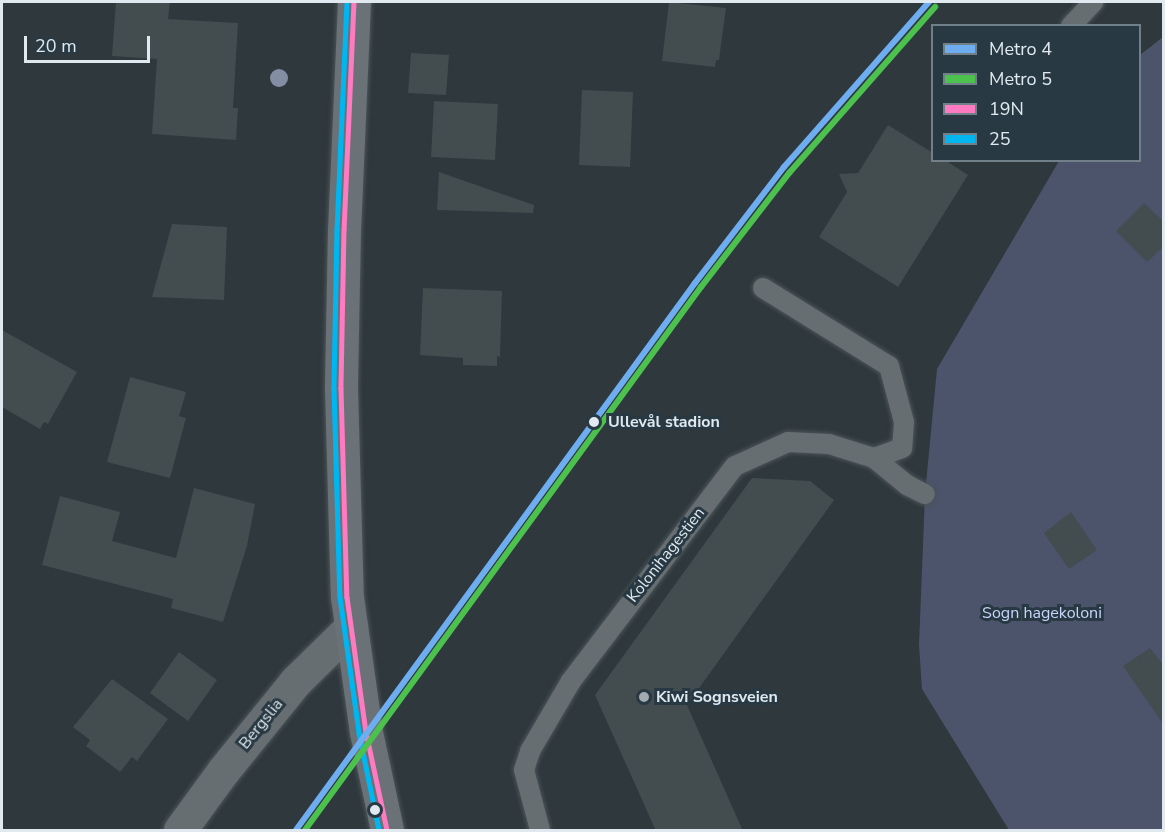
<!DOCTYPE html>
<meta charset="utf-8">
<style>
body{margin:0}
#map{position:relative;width:1165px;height:832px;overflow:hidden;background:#2e383d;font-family:"Nunito Sans",sans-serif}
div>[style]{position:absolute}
.green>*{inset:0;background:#4b546b}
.building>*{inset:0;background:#434c4f}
.roads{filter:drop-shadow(0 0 2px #4c5458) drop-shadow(0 0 2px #4c5458)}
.lane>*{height:20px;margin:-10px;padding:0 10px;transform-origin:10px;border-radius:10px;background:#676e72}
.street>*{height:33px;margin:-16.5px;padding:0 16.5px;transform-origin:16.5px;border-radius:16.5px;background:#676e72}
.secondary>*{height:33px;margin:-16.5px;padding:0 16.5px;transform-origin:16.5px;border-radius:16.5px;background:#6a7278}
.bus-1>*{height:4.5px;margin:-2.25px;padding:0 2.25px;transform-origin:2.25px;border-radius:2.25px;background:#fe7ac1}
.bus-2>*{height:4.5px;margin:-2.25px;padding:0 2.25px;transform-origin:2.25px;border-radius:2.25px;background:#00b6f1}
.metro-1>*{height:6px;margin:-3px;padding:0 3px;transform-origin:3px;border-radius:3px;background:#6dadf0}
.metro-2>*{height:6px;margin:-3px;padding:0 3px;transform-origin:3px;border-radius:3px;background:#4cc14e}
.trees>*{width:18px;height:18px;margin:-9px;border-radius:50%;background:#838ea5}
.dots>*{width:16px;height:16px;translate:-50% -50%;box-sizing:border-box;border:3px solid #283943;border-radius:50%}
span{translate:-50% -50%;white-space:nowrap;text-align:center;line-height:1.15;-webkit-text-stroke:6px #283943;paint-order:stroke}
.stop-label{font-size:16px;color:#dfe9ef;font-weight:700}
.left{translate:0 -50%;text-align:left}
.street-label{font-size:16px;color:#dfe9ef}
.park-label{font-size:16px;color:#c9d5fa}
.poi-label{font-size:16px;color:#dfe9ef;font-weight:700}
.frame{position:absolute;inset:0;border:3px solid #dfe9ef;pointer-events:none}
.legend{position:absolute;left:931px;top:24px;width:210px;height:138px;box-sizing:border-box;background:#283943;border:2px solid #717f88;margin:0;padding:8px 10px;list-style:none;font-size:18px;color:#dfe9ef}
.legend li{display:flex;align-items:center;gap:12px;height:30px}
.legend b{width:30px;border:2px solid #717f88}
.scale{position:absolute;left:24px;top:36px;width:126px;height:27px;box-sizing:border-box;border:3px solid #dfe9ef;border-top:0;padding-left:8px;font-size:18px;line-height:21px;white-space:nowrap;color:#dfe9ef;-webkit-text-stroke:4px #283943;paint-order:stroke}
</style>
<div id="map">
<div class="green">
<div style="clip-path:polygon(1163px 37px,1163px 830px,1009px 830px,922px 689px,919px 645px,925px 494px,937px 369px,1059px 161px,1140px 160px,1140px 55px)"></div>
</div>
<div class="building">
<div style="clip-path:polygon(116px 2px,170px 2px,168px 19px,238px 23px,233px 108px,238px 108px,236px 140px,152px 134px,157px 59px,112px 56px)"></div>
<div style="clip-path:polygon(669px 2px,726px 8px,719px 60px,716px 60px,715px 67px,662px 61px)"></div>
<div style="clip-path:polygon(411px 53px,449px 55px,446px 95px,408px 93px)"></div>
<div style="clip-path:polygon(582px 90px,633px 92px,630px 167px,579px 165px)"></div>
<div style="clip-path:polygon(434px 101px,498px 104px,495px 160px,431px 157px)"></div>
<div style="clip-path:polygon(888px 125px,933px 153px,933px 160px,945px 160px,968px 175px,898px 287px,819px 237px,847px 192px,839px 174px,858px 173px)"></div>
<div style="clip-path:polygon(439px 172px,534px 205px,533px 213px,437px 210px)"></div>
<div style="clip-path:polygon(1144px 203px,1164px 222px,1164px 246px,1147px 262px,1116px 231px)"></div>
<div style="clip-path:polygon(172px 224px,227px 227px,224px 300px,152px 297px)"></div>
<div style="clip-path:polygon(423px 288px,502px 291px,500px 357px,497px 356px,497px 366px,463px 365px,463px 358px,420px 355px)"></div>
<div style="clip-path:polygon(2px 330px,77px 372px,48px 424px,44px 422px,40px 429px,2px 407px)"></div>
<div style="clip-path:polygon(130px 377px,186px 392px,179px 416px,186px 418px,170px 478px,107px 462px)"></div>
<div style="clip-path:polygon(752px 478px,810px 481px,834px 500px,687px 705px,743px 831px,656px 831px,595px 695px)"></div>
<div style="clip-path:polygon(194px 488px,255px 504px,247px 546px,223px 622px,171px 608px,173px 599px,42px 565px,60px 496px,120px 512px,112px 541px,176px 558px)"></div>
<div style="clip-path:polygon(1071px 512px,1097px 550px,1069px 569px,1044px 533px)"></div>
<div style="clip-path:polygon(1150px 648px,1164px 666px,1164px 725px,1123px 666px)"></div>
<div style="clip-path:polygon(179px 652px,217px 680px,188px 721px,150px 693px)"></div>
<div style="clip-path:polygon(112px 679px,168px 719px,137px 761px,132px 757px,120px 772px,86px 746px,90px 740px,73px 727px)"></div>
</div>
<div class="roads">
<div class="lane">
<div style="left:1071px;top:26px;width:33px;rotate:-47deg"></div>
<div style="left:763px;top:288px;width:148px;rotate:31.8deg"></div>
<div style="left:889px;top:366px;width:58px;rotate:75deg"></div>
<div style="left:904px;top:422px;width:26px;rotate:94deg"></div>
<div style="left:902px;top:448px;width:30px;rotate:160deg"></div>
<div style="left:540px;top:830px;width:62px;rotate:-104.9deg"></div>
<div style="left:524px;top:770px;width:20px;rotate:-72deg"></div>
<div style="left:530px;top:751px;width:81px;rotate:-59.6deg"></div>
<div style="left:571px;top:681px;width:270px;rotate:-52.7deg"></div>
<div style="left:735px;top:466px;width:58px;rotate:-24.4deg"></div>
<div style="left:788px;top:442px;width:41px;rotate:2.8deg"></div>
<div style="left:829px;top:444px;width:47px;rotate:17.3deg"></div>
<div style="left:874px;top:458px;width:43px;rotate:39.3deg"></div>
<div style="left:907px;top:485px;width:20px;rotate:27deg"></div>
</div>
<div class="street">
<div style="left:180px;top:830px;width:73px;rotate:-53.9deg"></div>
<div style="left:223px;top:771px;width:116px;rotate:-51deg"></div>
<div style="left:296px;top:681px;width:77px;rotate:-44.5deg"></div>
</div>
<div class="secondary">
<div style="left:354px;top:2px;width:227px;rotate:92.5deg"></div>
<div style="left:344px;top:229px;width:159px;rotate:91.1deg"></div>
<div style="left:341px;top:388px;width:209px;rotate:88.4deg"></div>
<div style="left:347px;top:597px;width:136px;rotate:82deg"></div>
<div style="left:366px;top:732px;width:100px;rotate:77.9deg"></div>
</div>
</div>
<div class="bus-1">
<div style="left:354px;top:2px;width:227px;rotate:92.5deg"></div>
<div style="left:344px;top:229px;width:159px;rotate:91.1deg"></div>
<div style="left:341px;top:388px;width:209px;rotate:88.4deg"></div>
<div style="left:347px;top:597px;width:136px;rotate:82deg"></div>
<div style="left:366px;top:732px;width:100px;rotate:77.9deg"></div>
</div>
<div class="bus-2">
<div style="left:347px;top:2px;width:227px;rotate:92.5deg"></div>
<div style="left:337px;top:229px;width:159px;rotate:91.1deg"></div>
<div style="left:334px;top:388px;width:209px;rotate:88.4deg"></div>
<div style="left:340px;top:597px;width:137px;rotate:82deg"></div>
<div style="left:359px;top:733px;width:99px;rotate:78.3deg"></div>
</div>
<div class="metro-1">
<div style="left:296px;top:830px;width:677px;rotate:-53.89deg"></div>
<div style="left:695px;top:283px;width:146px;rotate:-52.5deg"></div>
<div style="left:784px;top:167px;width:220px;rotate:-48.7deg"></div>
</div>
<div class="metro-2">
<div style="left:305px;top:830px;width:672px;rotate:-53.9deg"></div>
<div style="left:701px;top:287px;width:145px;rotate:-52.3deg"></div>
<div style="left:790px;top:172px;width:220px;rotate:-48.7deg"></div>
</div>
<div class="trees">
<div style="left:279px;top:78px"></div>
</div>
<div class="dots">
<div style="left:594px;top:422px;background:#dfe9ef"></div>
<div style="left:644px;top:697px;background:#a1abb1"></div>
<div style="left:375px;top:810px;background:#dfe9ef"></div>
</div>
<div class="stop-label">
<span class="left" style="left:608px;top:422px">Ullevål stadion</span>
</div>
<div class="street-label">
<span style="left:666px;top:555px;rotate:-52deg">Kolonihagestien</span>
<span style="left:261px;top:724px;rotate:-51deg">Bergslia</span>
</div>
<div class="park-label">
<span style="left:1042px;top:613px">Sogn hagekoloni</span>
</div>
<div class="poi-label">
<span class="left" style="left:656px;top:697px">Kiwi Sognsveien</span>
</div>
<div class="frame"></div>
<ul class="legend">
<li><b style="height:8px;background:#6dadf0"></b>Metro 4</li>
<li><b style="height:8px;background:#4cc14e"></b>Metro 5</li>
<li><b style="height:8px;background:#fe7ac1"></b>19N</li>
<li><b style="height:8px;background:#00b6f1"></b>25</li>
</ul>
<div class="scale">20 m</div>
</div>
